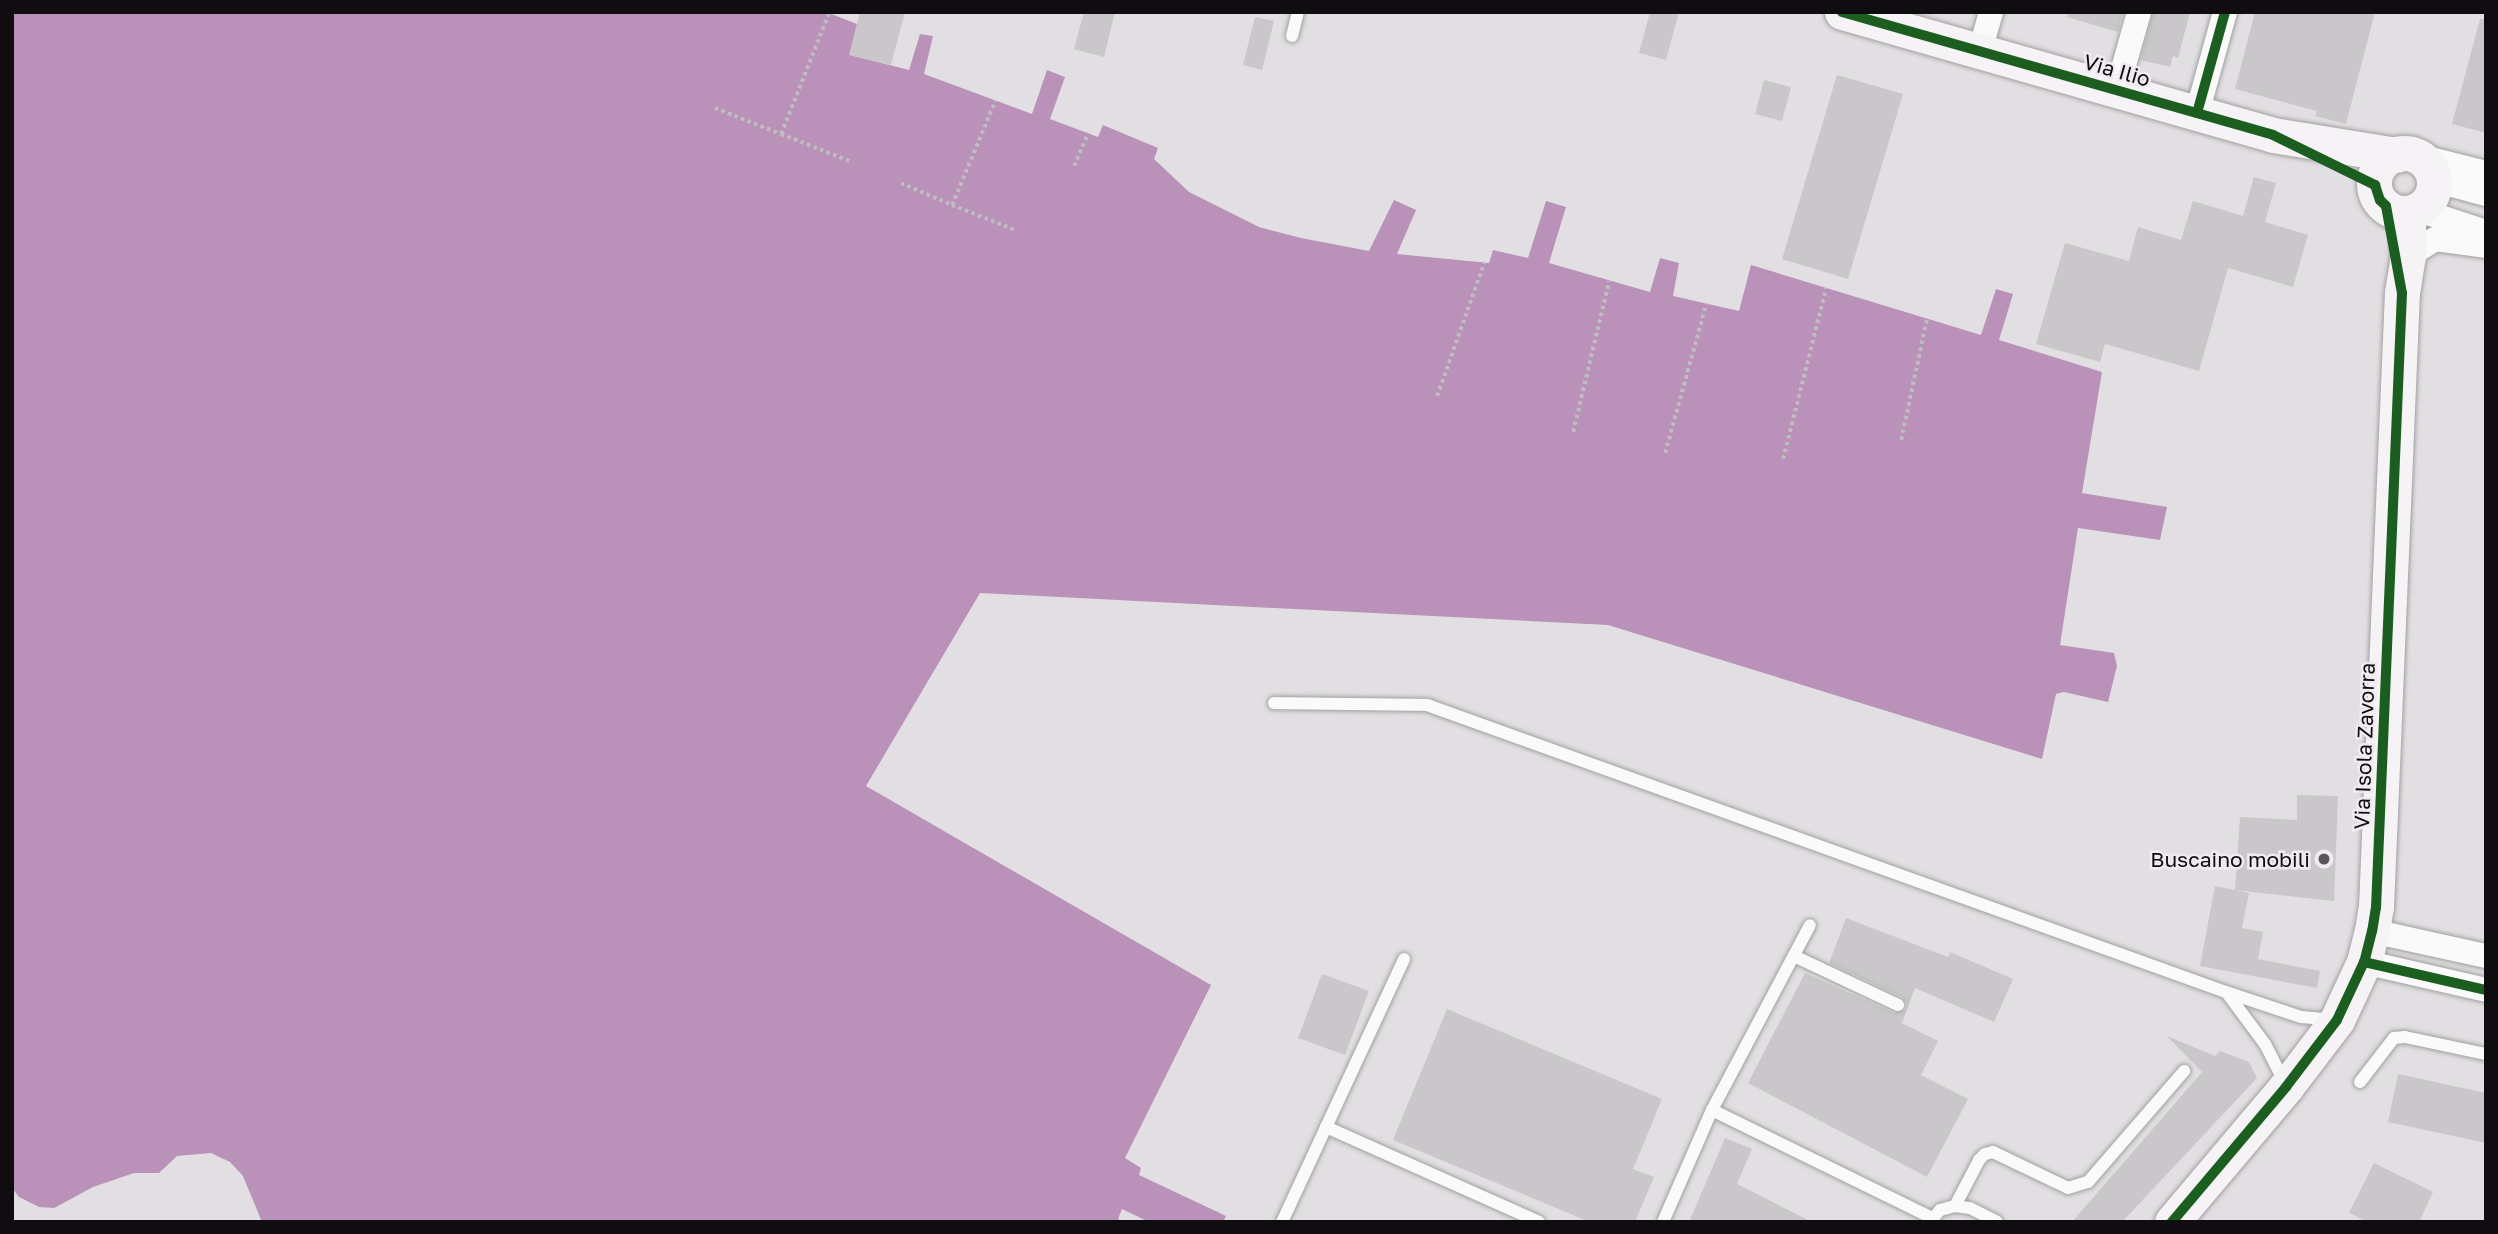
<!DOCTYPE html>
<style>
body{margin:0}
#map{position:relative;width:2498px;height:1234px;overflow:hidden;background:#e2dfe2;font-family:"Golos Text",sans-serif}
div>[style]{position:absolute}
.water>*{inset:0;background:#b991b9}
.building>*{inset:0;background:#c9c7c9}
.path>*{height:3.5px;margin-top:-1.75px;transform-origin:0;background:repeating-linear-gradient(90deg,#bfbdbf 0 3.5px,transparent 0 7px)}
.roads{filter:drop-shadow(0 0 2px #a2a0a2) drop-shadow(0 0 2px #a2a0a2)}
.lane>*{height:12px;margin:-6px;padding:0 6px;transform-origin:6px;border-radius:6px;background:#fbfafb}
.street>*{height:24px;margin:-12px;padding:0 12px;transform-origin:12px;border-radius:12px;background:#fbfafb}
.secondary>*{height:35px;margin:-17.5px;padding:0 17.5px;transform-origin:17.5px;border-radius:17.5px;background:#f6f3f6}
.secondary>.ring{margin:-17.5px;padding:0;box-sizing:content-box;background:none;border:35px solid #f6f3f6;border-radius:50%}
.cycleway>*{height:10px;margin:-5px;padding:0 5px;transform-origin:5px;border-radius:5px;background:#1b5e20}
.dots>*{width:19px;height:19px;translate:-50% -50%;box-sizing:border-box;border:4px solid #f0ebf0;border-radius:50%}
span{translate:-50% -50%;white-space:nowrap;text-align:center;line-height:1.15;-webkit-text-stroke:5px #f0ebf0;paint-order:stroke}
.street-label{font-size:21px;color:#0f0d0f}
.poi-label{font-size:21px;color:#0f0d0f}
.right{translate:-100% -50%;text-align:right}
.frame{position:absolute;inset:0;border:14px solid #0f0d0f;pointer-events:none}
</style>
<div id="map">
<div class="water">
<div style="clip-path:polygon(12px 12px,826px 12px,857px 24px,850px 55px,909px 70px,920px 34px,933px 36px,924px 74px,1032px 114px,1047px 70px,1065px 77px,1050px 119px,1098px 137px,1103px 125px,1158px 148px,1154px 159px,1189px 192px,1259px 227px,1301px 238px,1369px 251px,1394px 200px,1416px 210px,1397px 254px,1489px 263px,1493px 250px,1528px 258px,1546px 201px,1566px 207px,1549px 263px,1650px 292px,1660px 258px,1679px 263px,1673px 296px,1739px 311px,1751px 265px,1981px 335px,1996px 289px,2013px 294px,1999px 340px,2102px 372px,2082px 493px,2167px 507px,2160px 540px,2078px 528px,2060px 645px,2114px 653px,2117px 666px,2108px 702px,2064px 692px,2056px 694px,2042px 759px,1608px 625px,980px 593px,866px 786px,1211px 985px,1125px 1158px,1141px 1168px,1139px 1175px,1226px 1216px,1223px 1222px,1149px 1222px,1122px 1209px,1118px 1219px,1123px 1222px,262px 1222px,243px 1176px,230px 1162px,211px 1153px,177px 1156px,159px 1173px,134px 1173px,93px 1187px,54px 1208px,39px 1207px,19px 1197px,12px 1188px)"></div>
</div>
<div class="building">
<div style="clip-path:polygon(860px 12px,905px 12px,891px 65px,849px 55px)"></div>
<div style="clip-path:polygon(1084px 12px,1115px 12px,1104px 57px,1074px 49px)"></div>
<div style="clip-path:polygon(1650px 12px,1679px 12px,1666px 60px,1639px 53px)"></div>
<div style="clip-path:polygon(2068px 12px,2123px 12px,2118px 32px,2067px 17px)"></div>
<div style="clip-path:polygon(2153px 12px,2190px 12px,2178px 58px,2173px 56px,2170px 67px,2141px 60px)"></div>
<div style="clip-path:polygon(2255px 12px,2375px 12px,2346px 124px,2315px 116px,2317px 111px,2235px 89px)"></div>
<div style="clip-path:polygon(1255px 17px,1274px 21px,1262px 70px,1243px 65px)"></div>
<div style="clip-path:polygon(2480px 19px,2486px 19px,2486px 133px,2452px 124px)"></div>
<div style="clip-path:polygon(1837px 75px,1903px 94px,1848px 279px,1782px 259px)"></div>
<div style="clip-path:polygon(1764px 80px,1791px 87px,1782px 121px,1755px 114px)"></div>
<div style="clip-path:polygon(2254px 177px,2276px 183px,2265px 222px,2308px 235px,2293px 287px,2228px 268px,2199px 371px,2105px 344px,2100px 362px,2036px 344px,2065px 243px,2129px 261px,2138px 227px,2181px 240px,2193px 201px,2243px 216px)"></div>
<div style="clip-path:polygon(2297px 795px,2338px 796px,2334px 901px,2235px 890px,2240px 817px,2297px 820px)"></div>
<div style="clip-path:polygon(2215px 886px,2249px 893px,2242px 928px,2263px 932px,2258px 959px,2320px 971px,2317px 988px,2200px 966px)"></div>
<div style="clip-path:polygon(1846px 918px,1948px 957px,1950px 952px,2013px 979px,1994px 1022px,1915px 988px,1902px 1023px,1938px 1041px,1921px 1075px,1968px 1099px,1927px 1177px,1748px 1083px,1805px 973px,1894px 1013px,1906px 1009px,1907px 1004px,1902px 997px,1829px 963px)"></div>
<div style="clip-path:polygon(1322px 974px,1369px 991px,1345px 1055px,1298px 1038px)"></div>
<div style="clip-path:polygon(1447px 1009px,1662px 1099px,1633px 1169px,1654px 1177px,1635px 1222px,1590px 1222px,1393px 1140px)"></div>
<div style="clip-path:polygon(2167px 1036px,2215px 1056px,2220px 1051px,2249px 1062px,2257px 1078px,2122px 1222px,2072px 1222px,2202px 1072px)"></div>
<div style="clip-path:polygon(2398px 1074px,2486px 1093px,2486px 1143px,2388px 1122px)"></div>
<div style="clip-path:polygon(1725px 1138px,1752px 1149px,1737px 1184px,1812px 1222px,1689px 1222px)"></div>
<div style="clip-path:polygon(2374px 1163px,2433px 1192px,2419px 1222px,2368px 1222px,2349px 1213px)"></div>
</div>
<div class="path">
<div style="left:715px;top:108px;width:71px;rotate:21.5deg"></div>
<div style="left:781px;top:134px;width:130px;rotate:-68.4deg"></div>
<div style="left:781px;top:134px;width:76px;rotate:21.5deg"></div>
<div style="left:1074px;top:166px;width:36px;rotate:-67deg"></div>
<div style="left:901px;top:183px;width:56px;rotate:23.3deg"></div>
<div style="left:952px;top:205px;width:113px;rotate:-67.5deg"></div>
<div style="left:952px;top:205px;width:68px;rotate:21.6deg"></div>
<div style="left:1437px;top:396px;width:141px;rotate:-70.5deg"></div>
<div style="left:1573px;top:432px;width:155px;rotate:-76.6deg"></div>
<div style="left:1901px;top:440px;width:125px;rotate:-78deg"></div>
<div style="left:1665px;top:453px;width:155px;rotate:-74.6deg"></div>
<div style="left:1783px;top:459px;width:176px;rotate:-75.9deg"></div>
</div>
<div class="roads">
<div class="lane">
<div style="left:1292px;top:36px;width:25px;rotate:-76deg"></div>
<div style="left:1274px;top:703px;width:153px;rotate:0.7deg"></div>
<div style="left:1427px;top:705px;width:849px;rotate:19.76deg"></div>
<div style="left:2226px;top:992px;width:79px;rotate:18.4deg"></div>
<div style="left:2301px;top:1017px;width:32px;rotate:5deg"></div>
<div style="left:1794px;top:956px;width:115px;rotate:25.2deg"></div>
<div style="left:2227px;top:993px;width:64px;rotate:53.3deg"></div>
<div style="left:2265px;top:1044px;width:44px;rotate:62.9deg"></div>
<div style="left:2360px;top:1082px;width:56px;rotate:-52.3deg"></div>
<div style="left:2394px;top:1038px;width:11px;rotate:-5deg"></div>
<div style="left:2405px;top:1037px;width:83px;rotate:11.9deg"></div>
<div style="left:1712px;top:1110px;width:245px;rotate:26.1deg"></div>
<div style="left:1326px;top:1127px;width:233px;rotate:24deg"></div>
<div style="left:1955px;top:1206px;width:52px;rotate:-62.4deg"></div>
<div style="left:1979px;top:1160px;width:8px;rotate:-45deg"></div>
<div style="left:1985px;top:1154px;width:8px;rotate:-14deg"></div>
<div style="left:1993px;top:1152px;width:83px;rotate:25.6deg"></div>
<div style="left:2068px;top:1188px;width:21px;rotate:-17deg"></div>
<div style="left:2088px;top:1182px;width:147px;rotate:-49.1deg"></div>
<div style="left:1282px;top:1222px;width:290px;rotate:-65.1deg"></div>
<div style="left:1663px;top:1222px;width:122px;rotate:-66.4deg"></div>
<div style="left:1712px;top:1110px;width:209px;rotate:-62.1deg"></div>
<div style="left:1930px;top:1222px;width:16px;rotate:-50deg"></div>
<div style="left:1940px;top:1210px;width:16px;rotate:-15deg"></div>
<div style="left:1955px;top:1206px;width:15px;rotate:8deg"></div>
<div style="left:1970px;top:1208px;width:30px;rotate:27deg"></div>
</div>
<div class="street">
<div style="left:1980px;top:51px;width:41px;rotate:-74.2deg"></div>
<div style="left:2117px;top:90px;width:81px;rotate:-74.2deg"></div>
<div style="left:2197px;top:113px;width:105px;rotate:-74.5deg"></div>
<div style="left:2414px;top:155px;width:74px;rotate:14deg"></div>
<div style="left:2434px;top:180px;width:54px;rotate:15.1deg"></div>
<div style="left:2419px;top:210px;width:71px;rotate:18.2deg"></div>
<div style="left:2408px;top:256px;width:32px;rotate:-32deg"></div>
<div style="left:2435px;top:239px;width:51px;rotate:7.8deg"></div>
<div style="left:2372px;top:931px;width:117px;rotate:12.4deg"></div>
<div style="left:2364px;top:962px;width:125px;rotate:12.9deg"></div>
</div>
<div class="secondary">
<div style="left:1842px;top:12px;width:448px;rotate:15.9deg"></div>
<div style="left:2273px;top:135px;width:125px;rotate:9.2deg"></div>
<div class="ring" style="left:2374px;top:153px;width:25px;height:25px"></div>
<div style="left:2172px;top:1222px;width:177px;rotate:-49.8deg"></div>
<div style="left:2286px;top:1087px;width:84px;rotate:-52.7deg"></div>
<div style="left:2337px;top:1020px;width:64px;rotate:-65deg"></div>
<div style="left:2364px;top:962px;width:32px;rotate:-76deg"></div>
<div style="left:2372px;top:931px;width:24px;rotate:-81deg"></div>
<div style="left:2376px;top:907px;width:615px;rotate:-87.58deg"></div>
<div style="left:2402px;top:293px;width:37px;rotate:-81deg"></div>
<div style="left:2408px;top:256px;width:43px;rotate:-90deg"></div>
</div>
</div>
<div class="cycleway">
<div style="left:1842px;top:12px;width:448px;rotate:15.9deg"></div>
<div style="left:2273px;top:135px;width:114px;rotate:26.1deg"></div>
<div style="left:2375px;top:185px;width:16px;rotate:72deg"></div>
<div style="left:2380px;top:200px;width:8px;rotate:45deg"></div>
<div style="left:2386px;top:206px;width:88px;rotate:79.6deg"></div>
<div style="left:2402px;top:293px;width:615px;rotate:92.42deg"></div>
<div style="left:2376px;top:907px;width:24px;rotate:99deg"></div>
<div style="left:2372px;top:931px;width:32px;rotate:104deg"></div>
<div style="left:2364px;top:962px;width:64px;rotate:115deg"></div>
<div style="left:2337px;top:1020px;width:84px;rotate:127.3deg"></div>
<div style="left:2286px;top:1087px;width:177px;rotate:130.2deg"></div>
<div style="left:2197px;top:113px;width:105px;rotate:-74.5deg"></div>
<div style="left:2364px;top:962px;width:125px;rotate:12.9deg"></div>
</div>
<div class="dots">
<div style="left:2324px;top:859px;background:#595659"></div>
</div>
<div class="street-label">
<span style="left:2117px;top:70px;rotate:16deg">Via Ilio</span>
<span style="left:2364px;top:746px;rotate:-88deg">Via Isola Zavorra</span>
</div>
<div class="poi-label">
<span class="right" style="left:2310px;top:859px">Buscaino mobili</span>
</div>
<div class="frame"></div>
</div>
